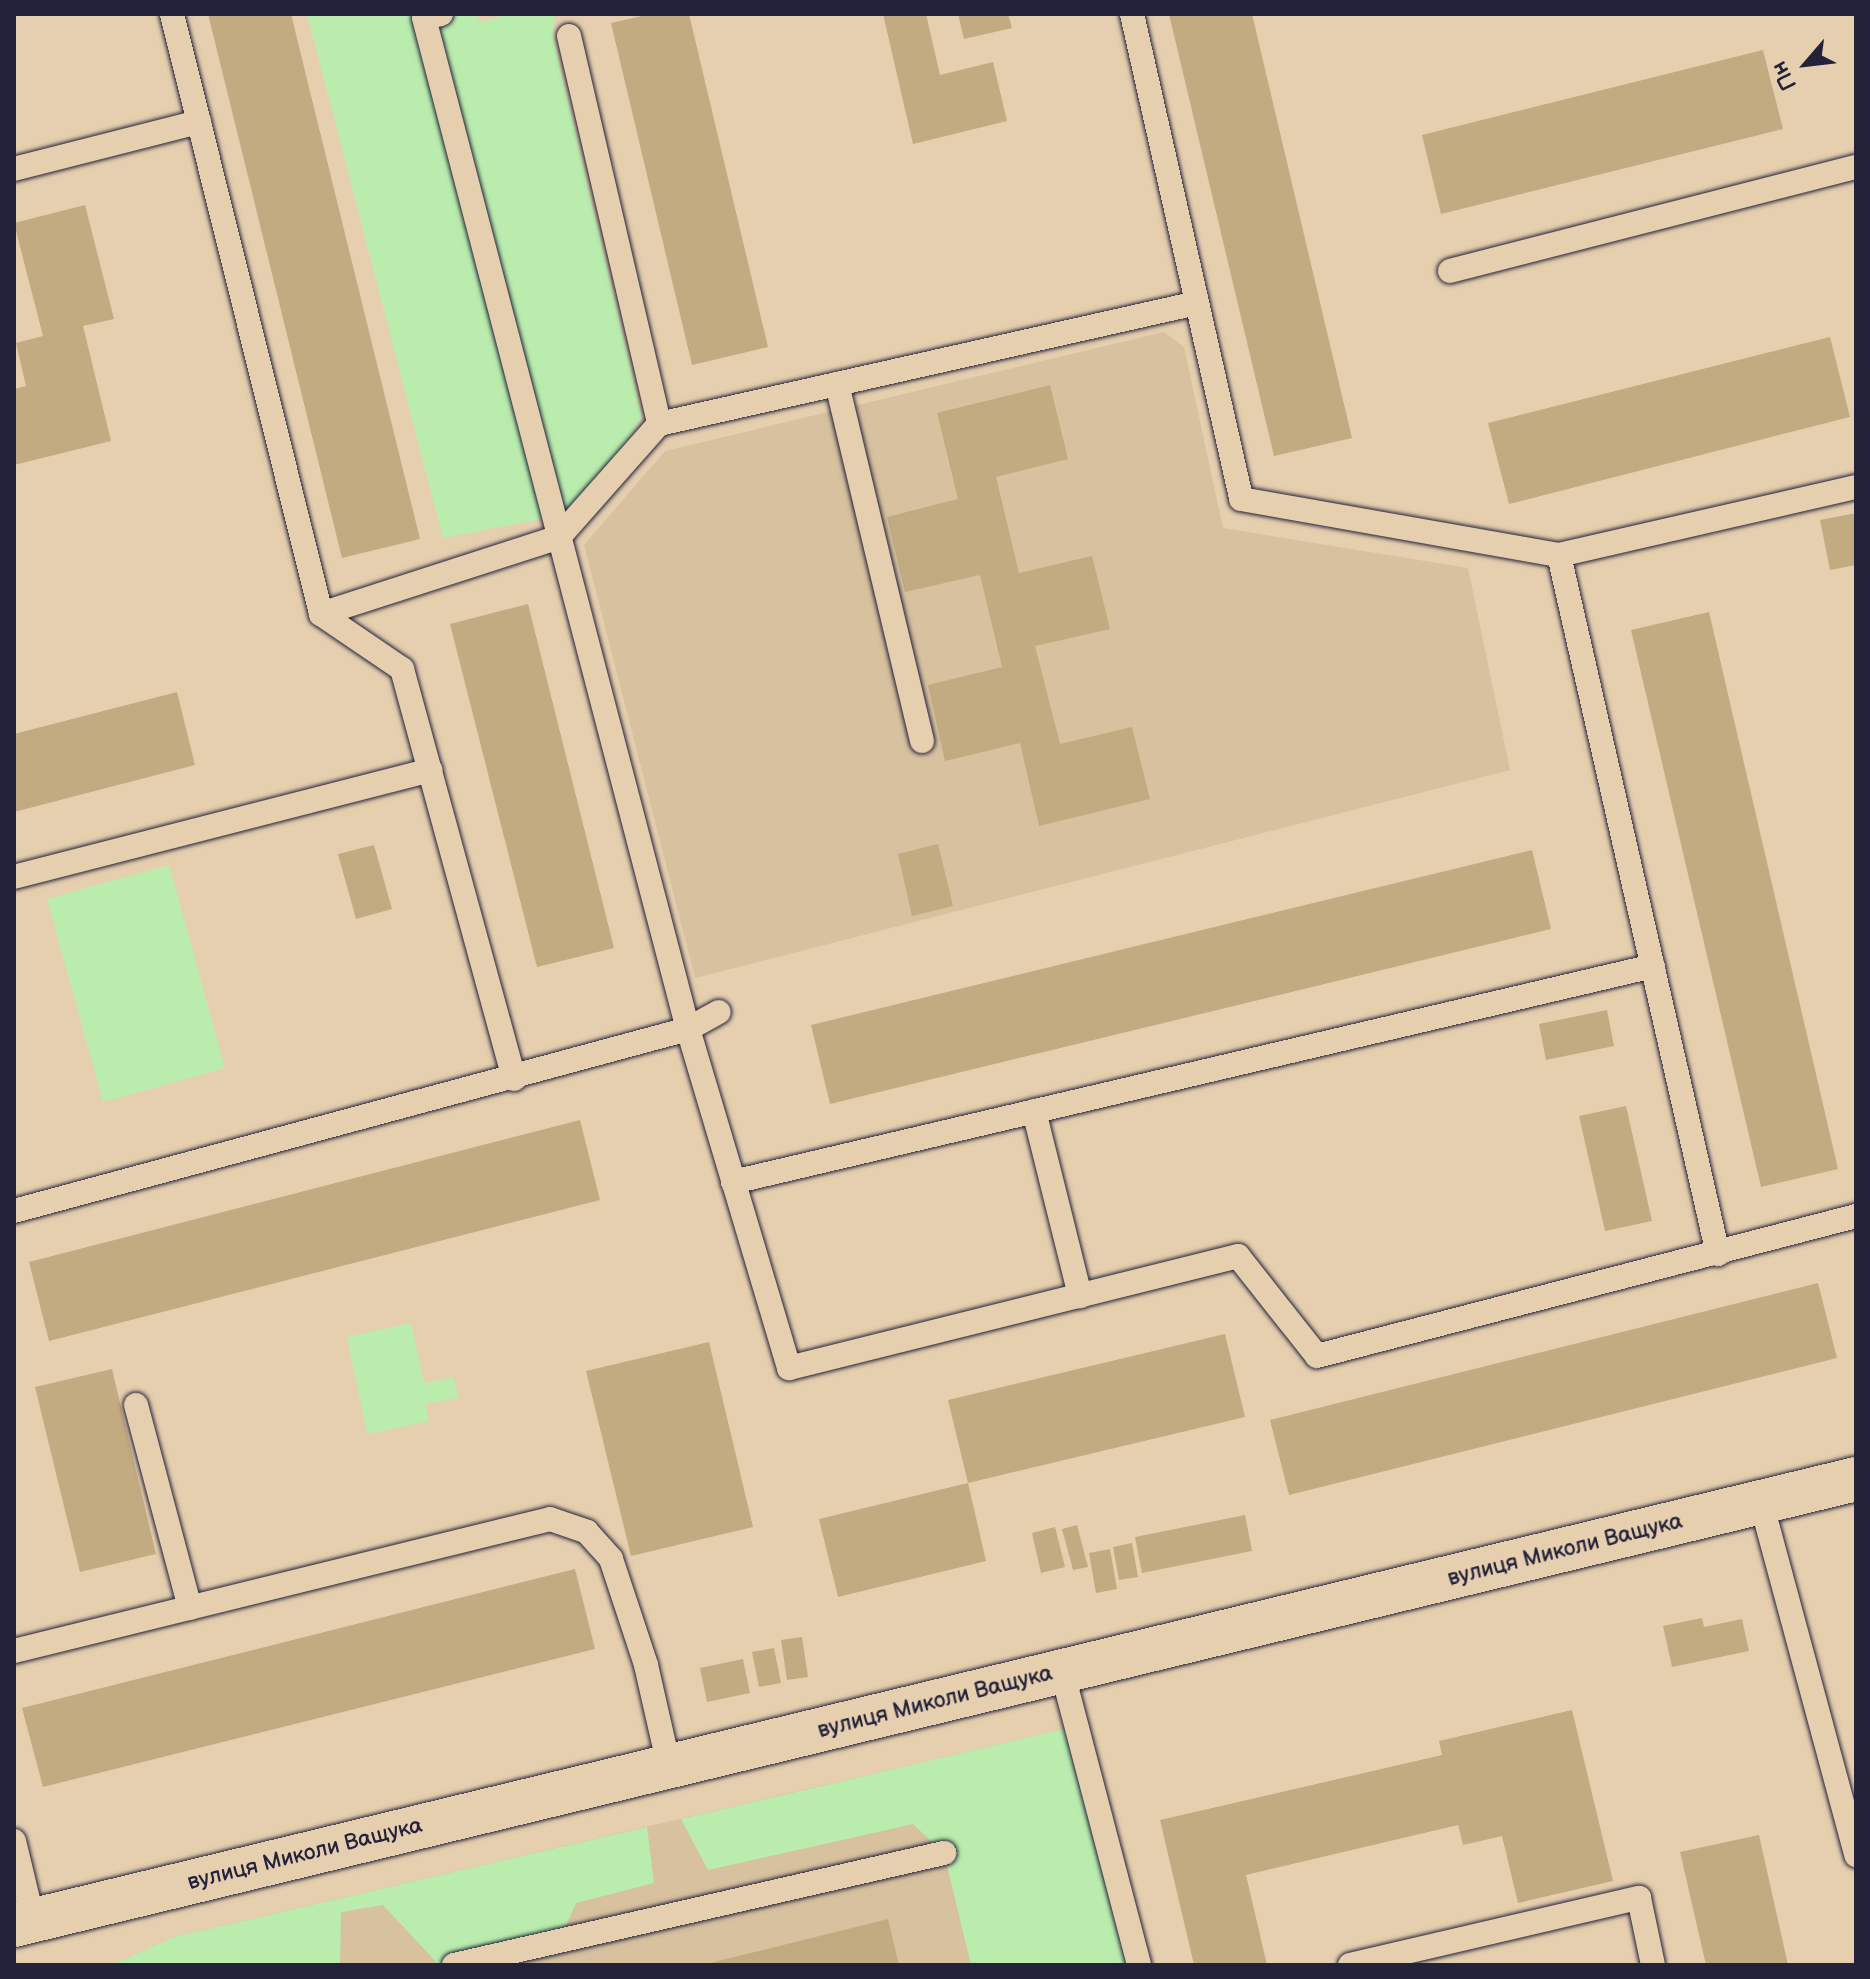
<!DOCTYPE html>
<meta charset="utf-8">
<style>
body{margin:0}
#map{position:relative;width:1870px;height:1979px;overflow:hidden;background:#e6cfaf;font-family:"Balsamiq Sans",sans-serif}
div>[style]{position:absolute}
.built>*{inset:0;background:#d7c19f}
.green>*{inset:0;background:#baedad}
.building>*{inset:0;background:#c2ab80}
.roads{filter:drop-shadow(0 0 2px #22223b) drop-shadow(0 0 2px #22223b)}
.lane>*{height:24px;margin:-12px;padding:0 12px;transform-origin:12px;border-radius:12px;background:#e6cfaf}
.secondary>*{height:44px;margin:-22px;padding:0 22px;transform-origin:22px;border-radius:22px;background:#e6cfaf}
span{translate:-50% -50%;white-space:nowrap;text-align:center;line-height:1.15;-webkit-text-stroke:8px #e6cfaf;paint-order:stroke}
.street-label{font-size:22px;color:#22223b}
.frame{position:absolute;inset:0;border:16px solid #22223b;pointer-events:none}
.north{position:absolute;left:1766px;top:24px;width:80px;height:80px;-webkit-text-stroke:6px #e6cfaf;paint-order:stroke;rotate:242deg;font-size:22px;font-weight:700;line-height:32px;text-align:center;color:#22223b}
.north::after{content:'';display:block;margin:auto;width:28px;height:36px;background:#22223b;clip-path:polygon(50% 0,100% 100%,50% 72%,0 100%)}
</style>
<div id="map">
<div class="built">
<div style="clip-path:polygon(1164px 332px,1184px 347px,1223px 528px,1468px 568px,1510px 770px,695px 978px,584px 545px,665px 451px)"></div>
<div style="clip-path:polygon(1077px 1726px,1138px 1965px,112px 1965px,174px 1937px)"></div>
</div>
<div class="green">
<div style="clip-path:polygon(307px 14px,477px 14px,480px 22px,508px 14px,555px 14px,553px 37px,642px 417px,583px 511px,443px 538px)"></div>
<div style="clip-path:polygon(169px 865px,225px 1068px,103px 1102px,47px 899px)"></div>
<div style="clip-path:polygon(411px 1323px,424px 1383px,454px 1377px,458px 1398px,425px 1404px,429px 1421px,367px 1434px,347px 1337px)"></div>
<div style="clip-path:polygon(1077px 1726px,1139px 1965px,971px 1965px,944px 1853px,913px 1824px,708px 1870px,681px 1819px)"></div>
<div style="clip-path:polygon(647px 1827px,654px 1883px,576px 1903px,559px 1941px,439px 1965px,383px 1905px,341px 1912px,340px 1965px,112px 1965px,174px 1937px)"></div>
</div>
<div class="building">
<div style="clip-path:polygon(208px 14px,291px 14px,420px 539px,342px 558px)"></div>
<div style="clip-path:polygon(651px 14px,689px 14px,768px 347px,692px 365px,611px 23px)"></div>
<div style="clip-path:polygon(883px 14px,926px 14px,940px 75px,993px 62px,1007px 121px,913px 144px)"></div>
<div style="clip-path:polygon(958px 14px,1008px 14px,1012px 28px,964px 39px)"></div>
<div style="clip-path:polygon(1169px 14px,1252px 14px,1352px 438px,1274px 456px)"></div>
<div style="clip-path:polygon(1763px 50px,1783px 129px,1441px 214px,1422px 135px)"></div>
<div style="clip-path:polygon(85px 205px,114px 319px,83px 326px,111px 441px,14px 465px,14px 389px,26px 386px,16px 343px,43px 336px,14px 223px)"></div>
<div style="clip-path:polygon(1830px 337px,1850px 417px,1509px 504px,1488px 423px)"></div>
<div style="clip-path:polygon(1050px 385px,1068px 459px,996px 477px,1019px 573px,1092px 556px,1110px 629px,1035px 646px,1060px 744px,1132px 727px,1150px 799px,1039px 826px,1020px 743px,945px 761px,928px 685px,1002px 667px,980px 575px,905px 592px,887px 517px,958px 499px,937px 413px)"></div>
<div style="clip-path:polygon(1856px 513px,1856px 565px,1830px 570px,1820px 520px)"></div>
<div style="clip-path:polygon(528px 604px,614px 948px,537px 967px,450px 624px)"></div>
<div style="clip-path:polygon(1709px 612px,1838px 1169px,1761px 1187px,1631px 630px)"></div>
<div style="clip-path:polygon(177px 692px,195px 765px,14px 812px,14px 734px)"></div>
<div style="clip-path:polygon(938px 844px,953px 906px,912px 916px,898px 854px)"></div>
<div style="clip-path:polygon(374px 845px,392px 909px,356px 919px,338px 854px)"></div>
<div style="clip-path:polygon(1532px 850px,1551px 929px,830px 1104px,811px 1025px)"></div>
<div style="clip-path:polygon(1607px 1010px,1614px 1046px,1546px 1060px,1539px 1024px)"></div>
<div style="clip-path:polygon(1626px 1106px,1652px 1221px,1605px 1231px,1579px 1116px)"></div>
<div style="clip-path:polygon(580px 1120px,600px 1200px,49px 1341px,29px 1262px)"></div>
<div style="clip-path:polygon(1818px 1283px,1837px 1358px,1289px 1495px,1270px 1420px)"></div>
<div style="clip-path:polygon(1225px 1334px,1245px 1417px,968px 1483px,948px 1400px)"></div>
<div style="clip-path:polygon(709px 1342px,753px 1527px,631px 1556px,586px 1371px)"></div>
<div style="clip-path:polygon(112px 1369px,156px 1554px,80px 1572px,35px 1387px)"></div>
<div style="clip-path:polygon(968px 1483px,986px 1561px,838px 1597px,819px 1519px)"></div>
<div style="clip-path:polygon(1245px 1515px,1252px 1551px,1142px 1573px,1135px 1537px)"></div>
<div style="clip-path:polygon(1077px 1525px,1088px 1567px,1073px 1570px,1062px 1529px)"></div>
<div style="clip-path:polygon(1055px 1527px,1065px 1567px,1041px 1573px,1032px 1533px)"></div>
<div style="clip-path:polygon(1132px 1543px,1138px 1577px,1119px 1580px,1113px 1547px)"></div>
<div style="clip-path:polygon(1110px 1549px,1117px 1589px,1096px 1593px,1089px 1553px)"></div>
<div style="clip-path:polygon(575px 1569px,595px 1649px,43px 1787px,22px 1708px)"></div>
<div style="clip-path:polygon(1702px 1618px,1704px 1627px,1742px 1619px,1749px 1651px,1672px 1667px,1663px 1626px)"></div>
<div style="clip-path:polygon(802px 1637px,808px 1677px,787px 1680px,781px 1640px)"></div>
<div style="clip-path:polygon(774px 1648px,781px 1683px,759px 1687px,752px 1652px)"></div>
<div style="clip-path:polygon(743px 1659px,750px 1693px,707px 1702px,700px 1668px)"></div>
<div style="clip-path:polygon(1572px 1710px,1613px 1881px,1518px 1903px,1502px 1836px,1463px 1845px,1458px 1825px,1246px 1875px,1267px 1965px,1194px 1965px,1160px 1820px,1442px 1755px,1439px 1741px)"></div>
<div style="clip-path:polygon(1759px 1835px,1788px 1965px,1706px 1965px,1680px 1852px)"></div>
<div style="clip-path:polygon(888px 1919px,899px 1965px,706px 1965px,706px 1964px)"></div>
</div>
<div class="roads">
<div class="lane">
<div style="left:172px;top:14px;width:618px;rotate:76.05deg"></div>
<div style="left:321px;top:614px;width:98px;rotate:34.2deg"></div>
<div style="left:402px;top:669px;width:425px;rotate:74.7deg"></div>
<div style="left:441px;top:14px;width:17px;rotate:167deg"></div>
<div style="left:424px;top:18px;width:1045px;rotate:75.37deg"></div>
<div style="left:688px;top:1029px;width:35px;rotate:-29deg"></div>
<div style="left:1132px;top:14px;width:497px;rotate:77.3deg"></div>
<div style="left:1241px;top:499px;width:323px;rotate:10deg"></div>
<div style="left:1559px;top:555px;width:305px;rotate:-12.9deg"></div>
<div style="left:569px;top:36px;width:398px;rotate:76.9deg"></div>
<div style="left:659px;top:424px;width:551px;rotate:-12.68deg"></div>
<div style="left:14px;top:169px;width:191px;rotate:-14.3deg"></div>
<div style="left:1450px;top:271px;width:419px;rotate:-14.4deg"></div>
<div style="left:837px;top:384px;width:367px;rotate:76.6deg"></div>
<div style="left:1559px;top:555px;width:717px;rotate:77.19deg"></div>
<div style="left:321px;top:614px;width:250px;rotate:-17.9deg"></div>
<div style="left:559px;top:537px;width:151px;rotate:-48.5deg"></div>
<div style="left:14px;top:877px;width:430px;rotate:-14.4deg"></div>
<div style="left:1034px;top:1111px;width:191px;rotate:76deg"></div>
<div style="left:733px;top:1182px;width:945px;rotate:-13.21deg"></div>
<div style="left:14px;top:1211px;width:698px;rotate:-15.11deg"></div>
<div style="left:688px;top:1029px;width:354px;rotate:73.4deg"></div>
<div style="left:789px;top:1368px;width:463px;rotate:-14deg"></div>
<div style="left:1238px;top:1256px;width:127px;rotate:51.7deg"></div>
<div style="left:1317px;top:1356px;width:557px;rotate:-14.56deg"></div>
<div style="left:136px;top:1405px;width:210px;rotate:75.1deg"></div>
<div style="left:1761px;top:1502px;width:366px;rotate:74.9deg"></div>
<div style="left:14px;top:1651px;width:552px;rotate:-13.83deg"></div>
<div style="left:550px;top:1519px;width:39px;rotate:19deg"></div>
<div style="left:587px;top:1532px;width:36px;rotate:48deg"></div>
<div style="left:611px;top:1559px;width:112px;rotate:71.7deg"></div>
<div style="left:646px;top:1665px;width:104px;rotate:77.2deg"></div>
<div style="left:1062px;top:1671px;width:304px;rotate:75.3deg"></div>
<div style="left:14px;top:1841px;width:81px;rotate:76.5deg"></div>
<div style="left:454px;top:1965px;width:503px;rotate:-12.88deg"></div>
<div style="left:1350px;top:1965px;width:297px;rotate:-13.1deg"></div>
<div style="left:1639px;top:1898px;width:68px;rotate:78.2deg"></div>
</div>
<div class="secondary">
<div style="left:14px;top:1925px;width:1895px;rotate:-13.61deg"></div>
</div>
</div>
<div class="street-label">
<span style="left:1565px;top:1550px;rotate:-14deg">вулиця Миколи Ващука</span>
<span style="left:935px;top:1702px;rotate:-14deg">вулиця Миколи Ващука</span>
<span style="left:305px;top:1854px;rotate:-14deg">вулиця Миколи Ващука</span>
</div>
<div class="frame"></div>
<div class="north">Пн</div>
</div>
